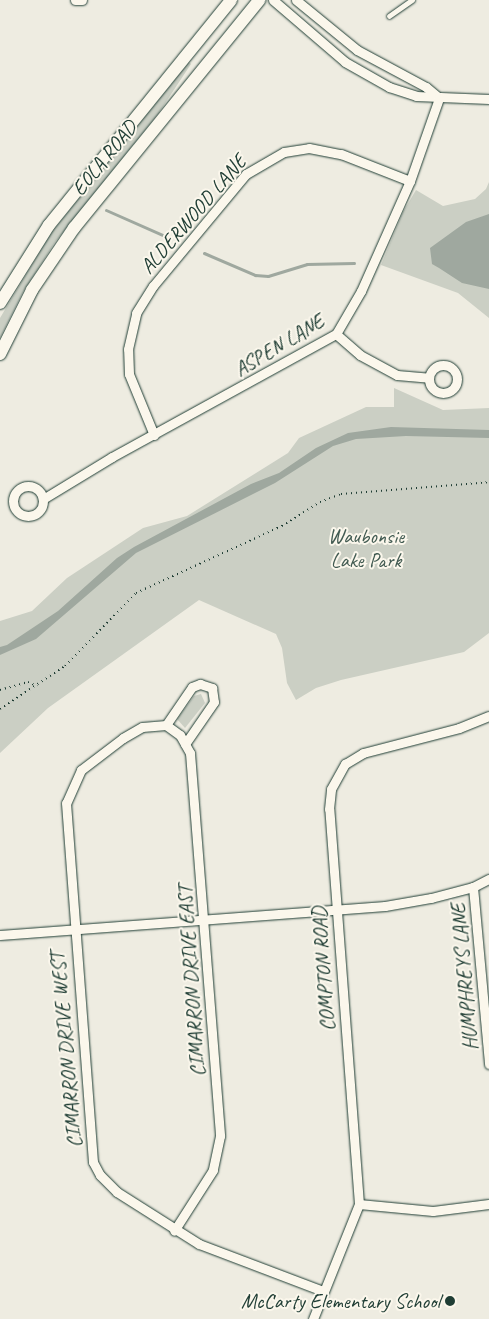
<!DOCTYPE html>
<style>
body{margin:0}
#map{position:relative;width:489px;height:1319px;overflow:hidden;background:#eeece1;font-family:Caveat,sans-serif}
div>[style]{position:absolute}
.green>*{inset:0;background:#cbcfc4}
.water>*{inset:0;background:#9fa89f}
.stream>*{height:3px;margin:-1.5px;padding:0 1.5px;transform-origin:1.5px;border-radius:1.5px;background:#9fa89f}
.path>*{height:2px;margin-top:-1px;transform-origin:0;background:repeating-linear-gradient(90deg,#1f3d34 0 1px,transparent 0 5px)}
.roads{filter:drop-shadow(0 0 1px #1f3d34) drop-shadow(0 0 1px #1f3d34)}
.service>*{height:4.5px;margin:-2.25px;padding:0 2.25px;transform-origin:2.25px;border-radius:2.25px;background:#fbf7ec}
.minor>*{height:9px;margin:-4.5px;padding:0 4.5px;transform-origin:4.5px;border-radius:4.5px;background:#fbf7ec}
.minor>.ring{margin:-4.5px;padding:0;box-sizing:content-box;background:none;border:9px solid #fbf7ec;border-radius:50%}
.secondary>*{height:12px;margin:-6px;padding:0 6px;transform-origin:6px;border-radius:6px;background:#fbf7ec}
.dots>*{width:14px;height:14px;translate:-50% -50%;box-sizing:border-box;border:2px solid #fbf7ec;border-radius:50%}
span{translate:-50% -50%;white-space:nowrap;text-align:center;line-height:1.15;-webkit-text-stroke:4px #fbf7ec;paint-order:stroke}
.street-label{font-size:21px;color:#1f3d34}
.park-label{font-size:21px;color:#415a51}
.poi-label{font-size:21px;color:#1f3d34}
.right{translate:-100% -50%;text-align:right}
</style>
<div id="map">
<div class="green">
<div style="clip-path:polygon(189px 62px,191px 64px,158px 114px,55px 242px,23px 292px,0 338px,0 318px,51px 233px)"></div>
<div style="clip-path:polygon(489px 182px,489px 318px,458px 293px,381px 265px,403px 212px,416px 190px,443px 206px,475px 199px,486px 189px)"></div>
<div style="clip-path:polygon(394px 388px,443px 410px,489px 408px,489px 633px,464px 652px,341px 680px,316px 688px,296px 700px,287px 683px,282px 648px,276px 634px,199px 600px,48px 708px,0 753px,0 621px,32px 611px,67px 578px,143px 528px,187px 516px,288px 453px,299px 438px,366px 407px,394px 407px)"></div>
<div style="clip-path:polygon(201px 694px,205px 703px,185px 728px,177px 719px,194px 696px)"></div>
</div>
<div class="water">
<div style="clip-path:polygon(489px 214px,489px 289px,462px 283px,439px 268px,432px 264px,430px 248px,466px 222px)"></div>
<div style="clip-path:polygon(391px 427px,489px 430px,489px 438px,406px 436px,356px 439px,333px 446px,275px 483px,136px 553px,36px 639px,0 655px,0 647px,7px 645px,58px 611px,117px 558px,134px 547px,251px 484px,279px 473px,316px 448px,348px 433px)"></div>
</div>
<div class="stream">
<div style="left:106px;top:210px;width:64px;rotate:23.8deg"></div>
<div style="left:204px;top:253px;width:56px;rotate:23.3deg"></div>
<div style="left:255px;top:275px;width:13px;rotate:4deg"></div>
<div style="left:268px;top:276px;width:41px;rotate:-17.1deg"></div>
<div style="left:307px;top:264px;width:47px;rotate:-1.2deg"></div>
</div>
<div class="path">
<div style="left:0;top:690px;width:29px;rotate:-16deg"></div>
<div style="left:28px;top:682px;width:10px;rotate:24deg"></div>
<div style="left:0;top:709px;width:78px;rotate:-33.5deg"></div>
<div style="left:65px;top:666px;width:102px;rotate:-45.8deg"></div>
<div style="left:136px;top:593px;width:161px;rotate:-24.7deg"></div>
<div style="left:282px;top:526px;width:45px;rotate:-32.3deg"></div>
<div style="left:320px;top:502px;width:22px;rotate:-21deg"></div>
<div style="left:341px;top:494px;width:148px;rotate:-4.6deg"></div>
</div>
<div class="roads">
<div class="service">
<div style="left:389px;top:16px;width:28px;rotate:-35deg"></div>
</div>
<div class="minor">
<div style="left:75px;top:0;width:7px"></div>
<div style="left:273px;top:0;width:95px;rotate:40.7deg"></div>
<div style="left:345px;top:62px;width:51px;rotate:29.6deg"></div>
<div style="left:389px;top:87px;width:28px;rotate:18deg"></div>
<div style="left:416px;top:96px;width:73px;rotate:2.4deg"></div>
<div style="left:296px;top:0;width:79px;rotate:39.3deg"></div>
<div style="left:357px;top:50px;width:78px;rotate:28.2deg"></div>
<div style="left:426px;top:87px;width:16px;rotate:40deg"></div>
<div style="left:336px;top:334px;width:32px;rotate:41deg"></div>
<div style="left:360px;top:355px;width:42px;rotate:28.4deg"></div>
<div style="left:397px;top:375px;width:32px;rotate:5deg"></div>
<div class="ring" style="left:429px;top:365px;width:19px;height:19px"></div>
<div style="left:154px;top:435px;width:66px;rotate:-112.3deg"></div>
<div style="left:129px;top:374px;width:25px;rotate:-92deg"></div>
<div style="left:128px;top:349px;width:37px;rotate:-77deg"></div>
<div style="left:136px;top:313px;width:32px;rotate:-58deg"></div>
<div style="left:153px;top:286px;width:146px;rotate:-50.3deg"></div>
<div style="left:246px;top:174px;width:44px;rotate:-30.1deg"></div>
<div style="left:284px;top:152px;width:25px;rotate:-9deg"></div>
<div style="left:309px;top:148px;width:33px;rotate:11deg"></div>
<div style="left:341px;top:154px;width:74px;rotate:21.4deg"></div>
<div class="ring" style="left:13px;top:486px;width:21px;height:21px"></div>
<div style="left:43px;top:499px;width:81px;rotate:-31.3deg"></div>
<div style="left:112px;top:457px;width:256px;rotate:-28.8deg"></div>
<div style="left:336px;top:334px;width:50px;rotate:-59.8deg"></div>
<div style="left:361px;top:291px;width:120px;rotate:-66deg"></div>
<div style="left:410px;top:181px;width:88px;rotate:-70.7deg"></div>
<div style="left:166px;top:725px;width:24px;rotate:175deg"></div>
<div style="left:142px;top:727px;width:22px;rotate:150deg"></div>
<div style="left:123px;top:738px;width:53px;rotate:142.7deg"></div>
<div style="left:81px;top:770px;width:36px;rotate:114deg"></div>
<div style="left:66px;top:803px;width:360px;rotate:85.7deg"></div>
<div style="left:93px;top:1162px;width:15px;rotate:62deg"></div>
<div style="left:100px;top:1175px;width:24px;rotate:45deg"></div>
<div style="left:117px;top:1192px;width:97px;rotate:32.4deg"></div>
<div style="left:199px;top:1244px;width:133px;rotate:20.8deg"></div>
<div style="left:166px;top:725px;width:17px;rotate:36deg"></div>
<div style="left:180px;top:735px;width:21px;rotate:61deg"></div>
<div style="left:190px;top:753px;width:384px;rotate:85.5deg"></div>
<div style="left:220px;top:1136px;width:35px;rotate:102deg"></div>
<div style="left:213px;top:1170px;width:72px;rotate:122.6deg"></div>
<div style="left:166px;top:725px;width:46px;rotate:-55.6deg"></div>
<div style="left:192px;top:687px;width:9px;rotate:-21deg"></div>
<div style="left:200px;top:684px;width:13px;rotate:18deg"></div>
<div style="left:212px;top:688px;width:14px;rotate:82deg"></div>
<div style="left:214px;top:702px;width:51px;rotate:124.6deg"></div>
<div style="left:473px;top:887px;width:178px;rotate:84.8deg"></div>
<div style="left:0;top:935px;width:386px;rotate:-4.3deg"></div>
<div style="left:385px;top:906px;width:47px;rotate:-9.9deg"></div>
<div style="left:431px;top:898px;width:43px;rotate:-14.7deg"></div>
<div style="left:473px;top:887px;width:18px;rotate:-27deg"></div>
<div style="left:359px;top:1204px;width:74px;rotate:5.4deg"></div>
<div style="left:433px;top:1211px;width:56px;rotate:-7.1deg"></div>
<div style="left:313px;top:1319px;width:124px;rotate:-68.2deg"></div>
<div style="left:359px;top:1204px;width:396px;rotate:-94.3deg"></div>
<div style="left:329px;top:809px;width:20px;rotate:-84deg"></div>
<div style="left:331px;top:789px;width:29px;rotate:-61deg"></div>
<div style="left:345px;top:764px;width:21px;rotate:-31deg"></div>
<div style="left:363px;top:753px;width:99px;rotate:-14.6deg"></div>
<div style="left:459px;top:728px;width:32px;rotate:-22deg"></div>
</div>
<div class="secondary">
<div style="left:0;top:303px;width:92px;rotate:-57.9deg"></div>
<div style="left:49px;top:225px;width:289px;rotate:-51deg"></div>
<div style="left:0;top:354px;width:72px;rotate:-63.4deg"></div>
<div style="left:32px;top:290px;width:75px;rotate:-55.9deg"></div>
<div style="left:74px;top:228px;width:294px;rotate:-50.9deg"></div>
</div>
</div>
<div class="dots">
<div style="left:450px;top:1301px;background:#1f3d34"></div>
</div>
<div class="street-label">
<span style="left:104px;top:158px;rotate:-51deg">EOLA ROAD</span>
<span style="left:193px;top:214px;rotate:-49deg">ALDERWOOD LANE</span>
<span style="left:279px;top:345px;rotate:-31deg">ASPEN LANE</span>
<span style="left:323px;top:969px;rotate:-94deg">COMPTON ROAD</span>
<span style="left:464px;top:977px;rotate:-95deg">HUMPHREYS LANE</span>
<span style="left:191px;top:981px;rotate:-94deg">CIMARRON DRIVE EAST</span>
<span style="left:66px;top:1050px;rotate:-95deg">CIMARRON DRIVE WEST</span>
</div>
<div class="park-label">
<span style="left:366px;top:548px">Waubonsie<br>Lake Park</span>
</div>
<div class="poi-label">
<span class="right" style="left:440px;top:1301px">McCarty Elementary School</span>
</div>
</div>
